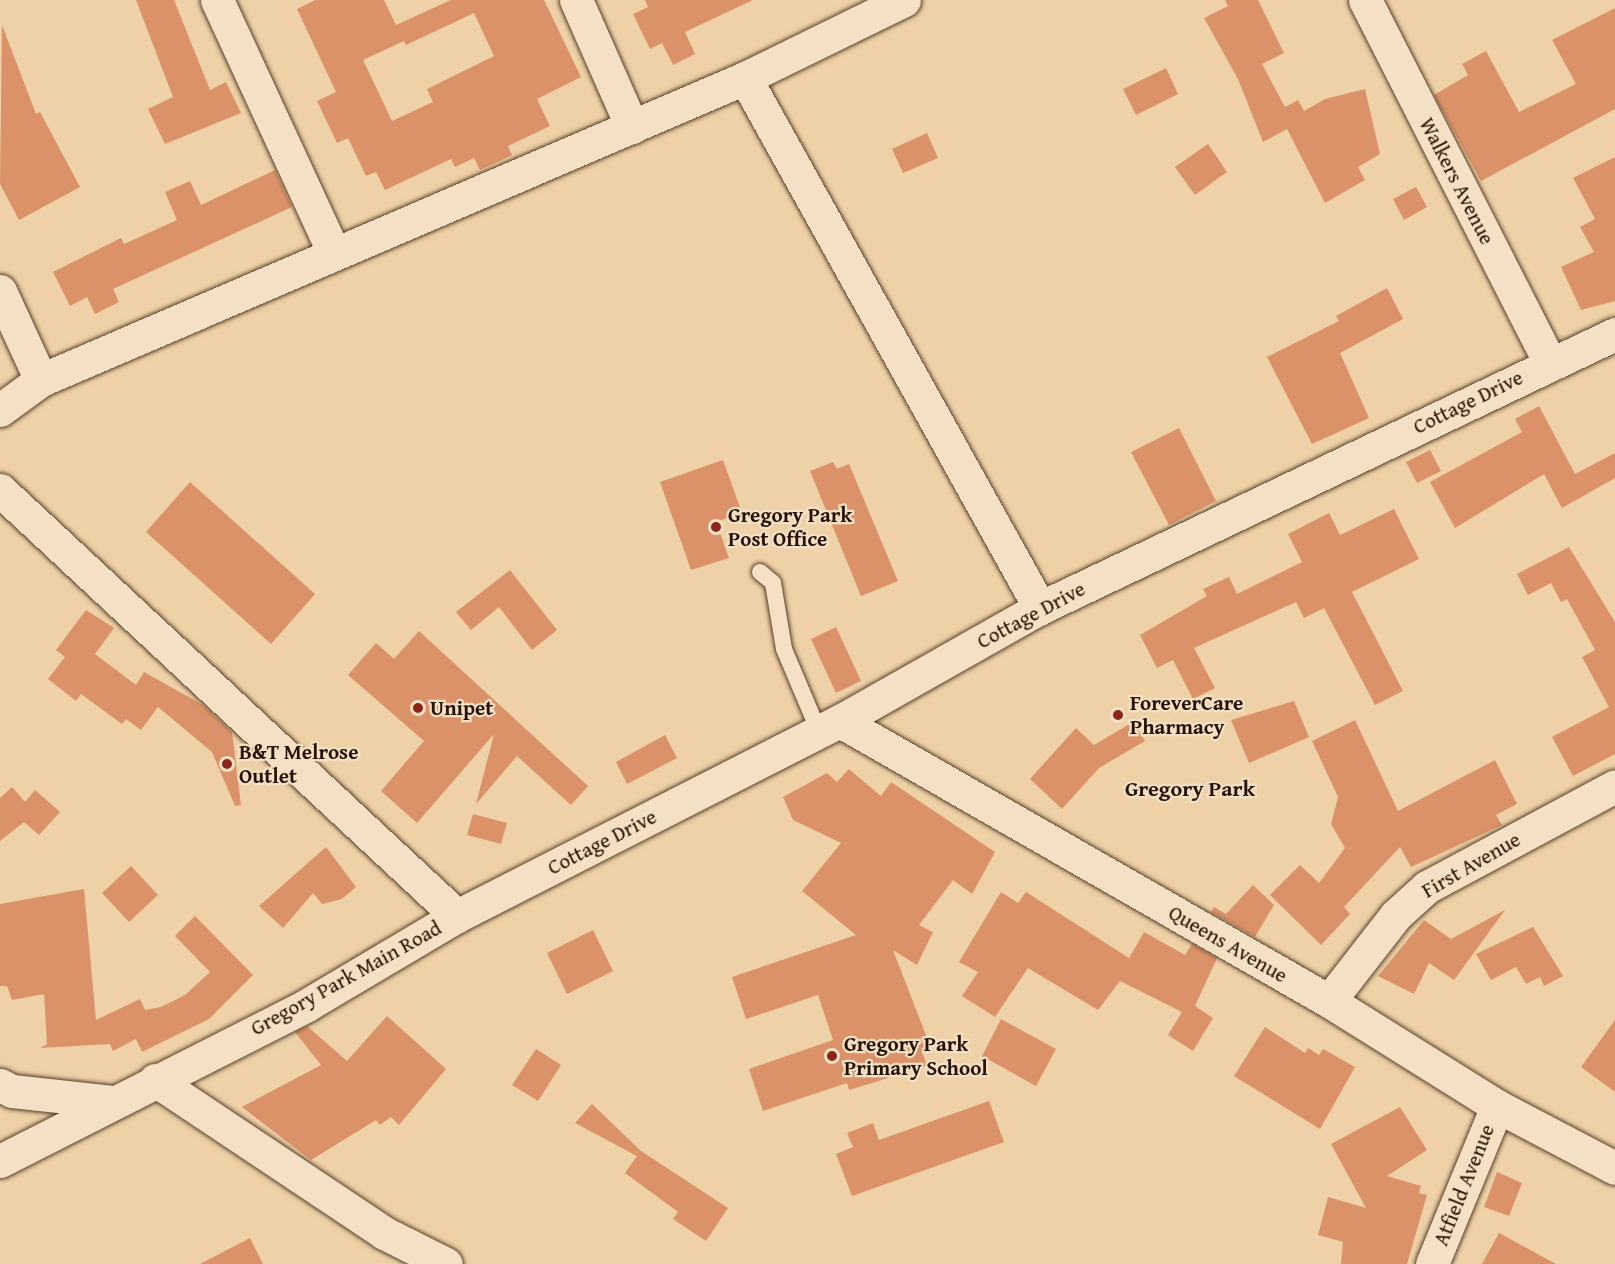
<!DOCTYPE html>
<style>
body{margin:0}
#map{position:relative;width:1615px;height:1264px;overflow:hidden;background:#eed1a6;font-family:"Gentium Book Plus",serif}
div>[style]{position:absolute}
.building>*{inset:0;background:#dc9269}
.roads{filter:drop-shadow(0 0 2px #58402a) drop-shadow(0 0 2px #58402a)}
.service>*{height:16px;margin:-8px;padding:0 8px;transform-origin:8px;border-radius:8px;background:#f4e1c5}
.minor>*{height:33px;margin:-16.5px;padding:0 16.5px;transform-origin:16.5px;border-radius:16.5px;background:#f4e1c5}
.tertiary>*{height:33px;margin:-16.5px;padding:0 16.5px;transform-origin:16.5px;border-radius:16.5px;background:#f4e1c5}
.dots>*{width:16px;height:16px;translate:-50% -50%;box-sizing:border-box;border:3px solid #f4e1c5;border-radius:50%}
span{translate:-50% -50%;white-space:nowrap;text-align:center;line-height:1.15;-webkit-text-stroke:4.5px #f4e1c5;paint-order:stroke}
.street-label{font-size:21px;color:#261001}
.poi-label{font-size:21px;color:#261001;font-weight:700}
.left{translate:0 -50%;text-align:left}
.neighbourhood-label{font-size:22px;color:#261001;font-weight:700}
</style>
<div id="map">
<div class="building">
<div style="clip-path:polygon(136px 0,174px 0,210px 90px,226px 82px,241px 113px,165px 144px,148px 109px,173px 97px)"></div>
<div style="clip-path:polygon(evenodd,315px 0,384px 0,396px 25px,451px 0,544px 0,581px 77px,537px 99px,550px 126px,508px 146px,512px 155px,480px 170px,474px 158px,455px 167px,451px 159px,385px 190px,376px 172px,366px 176px,348px 138px,337px 143px,317px 101px,336px 92px,297px 9px,315px 0,474px 13px,494px 56px,427px 89px,433px 102px,392px 121px,363px 60px,404px 41px,398px 30px,406px 45px,474px 13px)"></div>
<div style="clip-path:polygon(645px 0,753px 0,685px 32px,695px 54px,673px 65px,662px 43px,650px 49px,633px 14px,648px 7px)"></div>
<div style="clip-path:polygon(1225px 0,1258px 0,1284px 53px,1262px 64px,1285px 107px,1298px 100px,1304px 111px,1325px 99px,1365px 89px,1380px 154px,1358px 167px,1365px 180px,1325px 203px,1287px 129px,1263px 142px,1238px 79px,1204px 18px,1228px 6px)"></div>
<div style="clip-path:polygon(1615px 8px,1615px 109px,1481px 181px,1434px 95px,1468px 75px,1462px 64px,1486px 51px,1519px 112px,1576px 84px,1552px 40px)"></div>
<div style="clip-path:polygon(2px 25px,36px 114px,40px 112px,80px 187px,19px 220px,0 184px)"></div>
<div style="clip-path:polygon(1166px 68px,1178px 94px,1136px 115px,1123px 89px)"></div>
<div style="clip-path:polygon(927px 133px,938px 158px,903px 173px,892px 149px)"></div>
<div style="clip-path:polygon(1208px 144px,1227px 172px,1195px 195px,1175px 167px)"></div>
<div style="clip-path:polygon(1615px 157px,1615px 301px,1581px 310px,1561px 267px,1594px 252px,1580px 227px,1595px 219px,1573px 178px)"></div>
<div style="clip-path:polygon(275px 170px,292px 207px,113px 289px,119px 302px,95px 314px,87px 297px,70px 306px,53px 272px,121px 238px,124px 244px,177px 220px,165px 192px,190px 181px,201px 205px)"></div>
<div style="clip-path:polygon(1416px 187px,1427px 207px,1404px 220px,1393px 199px)"></div>
<div style="clip-path:polygon(1387px 288px,1403px 319px,1340px 353px,1369px 418px,1312px 444px,1267px 357px,1339px 321px,1336px 316px)"></div>
<div style="clip-path:polygon(1539px 406px,1575px 474px,1615px 453px,1615px 478px,1562px 508px,1544px 474px,1455px 528px,1430px 482px,1522px 432px,1515px 419px)"></div>
<div style="clip-path:polygon(1179px 428px,1216px 501px,1169px 525px,1131px 452px)"></div>
<div style="clip-path:polygon(1430px 450px,1441px 471px,1417px 483px,1406px 462px)"></div>
<div style="clip-path:polygon(723px 460px,742px 513px,716px 522px,729px 558px,691px 570px,660px 482px)"></div>
<div style="clip-path:polygon(833px 462px,837px 469px,849px 464px,898px 581px,861px 596px,810px 471px)"></div>
<div style="clip-path:polygon(190px 482px,315px 594px,271px 644px,146px 532px)"></div>
<div style="clip-path:polygon(1394px 509px,1419px 559px,1352px 592px,1403px 691px,1375px 705px,1324px 608px,1304px 618px,1296px 602px,1194px 648px,1215px 688px,1193px 699px,1173px 660px,1157px 668px,1140px 635px,1207px 596px,1203px 589px,1229px 577px,1237px 594px,1302px 562px,1288px 534px,1329px 513px,1340px 535px)"></div>
<div style="clip-path:polygon(1569px 547px,1615px 622px,1615px 754px,1573px 776px,1552px 737px,1609px 707px,1582px 657px,1595px 650px,1567px 599px,1561px 602px,1551px 583px,1528px 595px,1517px 574px)"></div>
<div style="clip-path:polygon(510px 570px,557px 630px,532px 650px,499px 607px,471px 630px,456px 612px)"></div>
<div style="clip-path:polygon(86px 610px,114px 628px,95px 654px,136px 685px,144px 672px,203px 705px,232px 732px,241px 805px,235px 806px,212px 752px,158px 707px,141px 730px,126px 719px,122px 724px,81px 694px,76px 701px,48px 679px,65px 657px,56px 650px)"></div>
<div style="clip-path:polygon(836px 627px,861px 681px,836px 693px,811px 639px)"></div>
<div style="clip-path:polygon(419px 631px,588px 786px,571px 805px,517px 756px,476px 804px,494px 734px,417px 823px,381px 791px,424px 741px,348px 675px,376px 643px,394px 659px)"></div>
<div style="clip-path:polygon(1294px 701px,1309px 737px,1249px 763px,1231px 720px)"></div>
<div style="clip-path:polygon(1355px 720px,1398px 811px,1495px 760px,1517px 804px,1496px 815px,1502px 825px,1411px 867px,1400px 847px,1344px 907px,1350px 914px,1321px 945px,1270px 895px,1300px 865px,1319px 883px,1345px 848px,1331px 824px,1338px 797px,1312px 741px)"></div>
<div style="clip-path:polygon(1133px 722px,1145px 741px,1099px 768px,1062px 809px,1030px 779px,1076px 728px,1094px 745px)"></div>
<div style="clip-path:polygon(665px 735px,677px 758px,627px 784px,616px 762px)"></div>
<div style="clip-path:polygon(849px 769px,881px 796px,891px 782px,995px 852px,972px 894px,953px 880px,919px 925px,933px 932px,917px 965px,893px 950px,931px 1048px,922px 1051px,927px 1066px,849px 1090px,847px 1083px,763px 1111px,749px 1069px,833px 1040px,818px 995px,746px 1019px,732px 977px,856px 935px,802px 891px,841px 843px,793px 820px,783px 797px,827px 773px,837px 782px)"></div>
<div style="clip-path:polygon(12px 787px,25px 802px,35px 790px,60px 812px,39px 835px,24px 822px,0 841px,0 798px)"></div>
<div style="clip-path:polygon(473px 814px,507px 823px,501px 844px,467px 835px)"></div>
<div style="clip-path:polygon(326px 847px,356px 887px,342px 899px,322px 904px,313px 893px,283px 928px,259px 906px)"></div>
<div style="clip-path:polygon(131px 866px,158px 895px,129px 922px,102px 893px)"></div>
<div style="clip-path:polygon(1253px 885px,1274px 905px,1255px 937px,1211px 912px,1214px 907px,1226px 914px)"></div>
<div style="clip-path:polygon(84px 889px,96px 1020px,140px 999px,145px 1010px,161px 1007px,185px 995px,210px 972px,175px 936px,195px 916px,253px 975px,209px 1019px,142px 1052px,136px 1039px,113px 1051px,110px 1044px,40px 1048px,47px 1044px,44px 994px,12px 1000px,7px 986px,0 986px,0 904px)"></div>
<div style="clip-path:polygon(1001px 892px,1018px 903px,1026px 892px,1129px 958px,1144px 932px,1185px 955px,1192px 944px,1217px 958px,1195px 1006px,1213px 1018px,1193px 1051px,1168px 1035px,1182px 1012px,1120px 981px,1098px 1010px,1028px 968px,995px 1017px,962px 996px,978px 972px,959px 962px)"></div>
<div style="clip-path:polygon(1505px 910px,1454px 980px,1429px 963px,1414px 994px,1378px 976px,1424px 920px,1451px 939px)"></div>
<div style="clip-path:polygon(1533px 927px,1563px 976px,1544px 986px,1540px 977px,1526px 984px,1516px 967px,1491px 980px,1476px 954px)"></div>
<div style="clip-path:polygon(593px 930px,613px 971px,567px 994px,547px 953px)"></div>
<div style="clip-path:polygon(387px 1016px,446px 1069px,399px 1125px,391px 1117px,380px 1125px,376px 1120px,311px 1160px,242px 1107px,321px 1065px,295px 1032px,307px 1026px,347px 1061px)"></div>
<div style="clip-path:polygon(1001px 1019px,1056px 1049px,1036px 1086px,982px 1056px)"></div>
<div style="clip-path:polygon(1615px 1020px,1615px 1092px,1581px 1067px)"></div>
<div style="clip-path:polygon(1265px 1027px,1305px 1053px,1308px 1048px,1319px 1055px,1323px 1049px,1355px 1067px,1320px 1129px,1234px 1076px)"></div>
<div style="clip-path:polygon(536px 1049px,561px 1065px,538px 1101px,512px 1085px)"></div>
<div style="clip-path:polygon(989px 1101px,1004px 1142px,852px 1196px,836px 1154px,853px 1147px,847px 1133px,873px 1123px,879px 1140px)"></div>
<div style="clip-path:polygon(592px 1104px,641px 1151px,728px 1208px,706px 1241px,673px 1219px,678px 1212px,625px 1173px,637px 1156px,575px 1123px)"></div>
<div style="clip-path:polygon(1400px 1107px,1427px 1150px,1387px 1176px,1421px 1186px,1419px 1193px,1427px 1195px,1407px 1264px,1341px 1264px,1343px 1242px,1318px 1235px,1328px 1197px,1366px 1208px,1331px 1144px)"></div>
<div style="clip-path:polygon(1497px 1172px,1522px 1183px,1509px 1216px,1484px 1207px)"></div>
<div style="clip-path:polygon(1499px 1233px,1556px 1264px,1482px 1264px)"></div>
<div style="clip-path:polygon(250px 1238px,263px 1264px,200px 1264px)"></div>
</div>
<div class="roads">
<div class="service">
<div style="left:760px;top:572px;width:17px;rotate:40deg"></div>
<div style="left:773px;top:583px;width:67px;rotate:80.5deg"></div>
<div style="left:784px;top:649px;width:90px;rotate:67.1deg"></div>
</div>
<div class="minor">
<div style="left:217px;top:0;width:279px;rotate:65.2deg"></div>
<div style="left:576px;top:0;width:139px;rotate:66.2deg"></div>
<div style="left:1365px;top:0;width:407px;rotate:63deg"></div>
<div style="left:745px;top:78px;width:607px;rotate:60.9deg"></div>
<div style="left:0;top:291px;width:98px;rotate:65.3deg"></div>
<div style="left:0;top:410px;width:51px;rotate:-36.2deg"></div>
<div style="left:41px;top:380px;width:766px;rotate:-23.22deg"></div>
<div style="left:745px;top:78px;width:177px;rotate:-26.1deg"></div>
<div style="left:840px;top:721px;width:563px;rotate:29.8deg"></div>
<div style="left:1329px;top:1001px;width:198px;rotate:32deg"></div>
<div style="left:1497px;top:1106px;width:133px;rotate:27.7deg"></div>
<div style="left:1329px;top:1001px;width:109px;rotate:-52.1deg"></div>
<div style="left:1396px;top:915px;width:42px;rotate:-42.1deg"></div>
<div style="left:1427px;top:887px;width:213px;rotate:-28.2deg"></div>
<div style="left:155px;top:1080px;width:275px;rotate:33.7deg"></div>
<div style="left:384px;top:1233px;width:69px;rotate:26.6deg"></div>
<div style="left:0;top:1085px;width:13px;rotate:27deg"></div>
<div style="left:12px;top:1091px;width:103px;rotate:6.2deg"></div>
<div style="left:1432px;top:1264px;width:171px;rotate:-67.6deg"></div>
</div>
<div class="tertiary">
<div style="left:0;top:490px;width:625px;rotate:42.99deg"></div>
<div style="left:0;top:1161px;width:344px;rotate:-26.9deg"></div>
<div style="left:307px;top:1005px;width:174px;rotate:-30.7deg"></div>
<div style="left:457px;top:916px;width:430px;rotate:-27deg"></div>
<div style="left:840px;top:721px;width:230px;rotate:-29.5deg"></div>
<div style="left:1040px;top:608px;width:637px;rotate:-25.48deg"></div>
</div>
</div>
<div class="dots">
<div style="left:716px;top:527px;background:#8f2418"></div>
<div style="left:418px;top:708px;background:#8f2418"></div>
<div style="left:1118px;top:715px;background:#8f2418"></div>
<div style="left:227px;top:764px;background:#8f2418"></div>
<div style="left:832px;top:1056px;background:#8f2418"></div>
</div>
<div class="street-label">
<span style="left:1457px;top:181px;rotate:63deg">Walkers Avenue</span>
<span style="left:1468px;top:402px;rotate:-26deg">Cottage Drive</span>
<span style="left:1031px;top:615px;rotate:-28deg">Cottage Drive</span>
<span style="left:602px;top:842px;rotate:-27deg">Cottage Drive</span>
<span style="left:1471px;top:865px;rotate:-30deg">First Avenue</span>
<span style="left:1228px;top:944px;rotate:30deg">Queens Avenue</span>
<span style="left:346px;top:978px;rotate:-29deg">Gregory Park Main Road</span>
<span style="left:1464px;top:1185px;rotate:-68deg">Atfield Avenue</span>
</div>
<div class="poi-label">
<span class="left" style="left:728px;top:527px">Gregory Park<br>Post Office</span>
<span class="left" style="left:1130px;top:715px">ForeverCare<br>Pharmacy</span>
<span class="left" style="left:430px;top:708px">Unipet</span>
<span class="left" style="left:239px;top:764px">B&amp;T Melrose<br>Outlet</span>
<span class="left" style="left:844px;top:1056px">Gregory Park<br>Primary School</span>
</div>
<div class="neighbourhood-label">
<span style="left:1190px;top:789px">Gregory Park</span>
</div>
</div>
